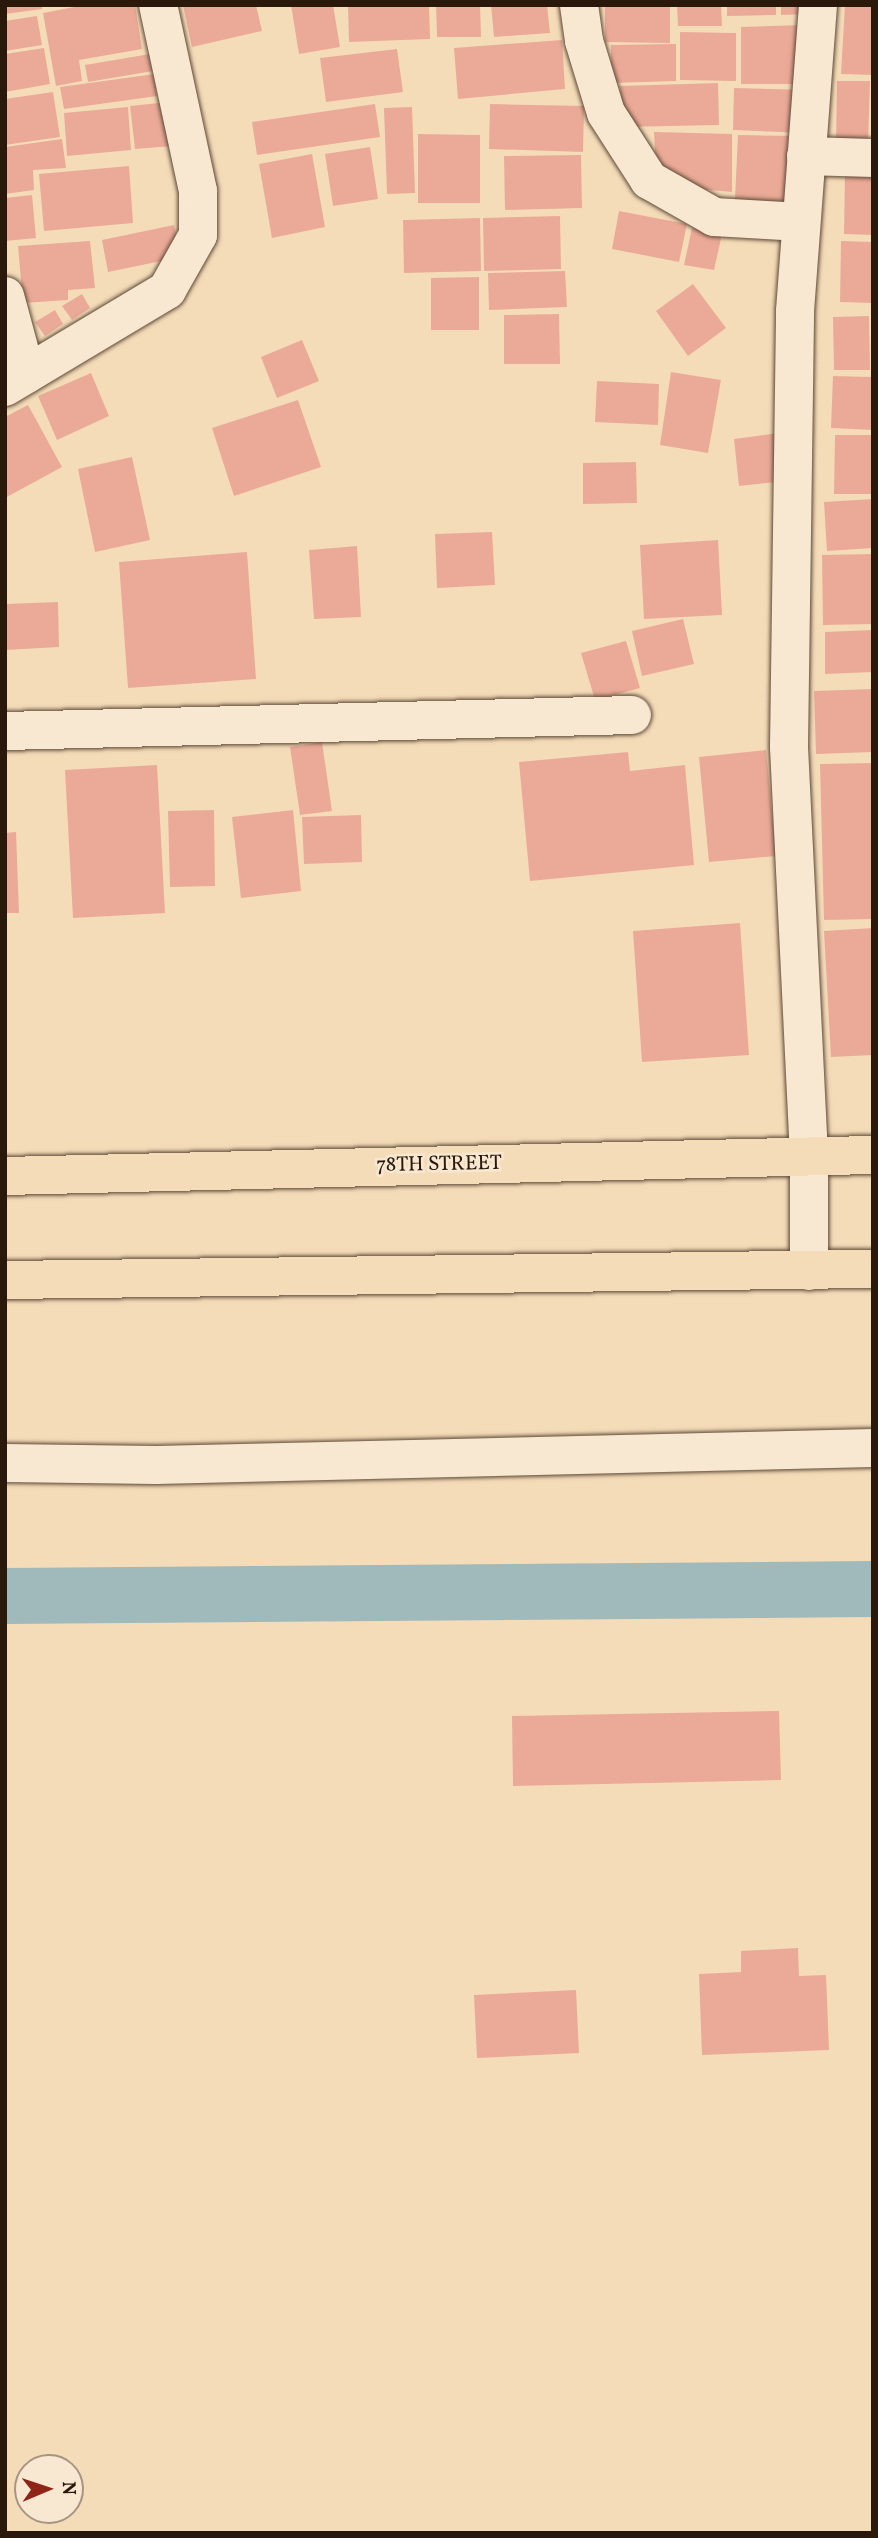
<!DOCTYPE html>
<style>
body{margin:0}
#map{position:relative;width:878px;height:2538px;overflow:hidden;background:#f5dcb9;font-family:Vollkorn,serif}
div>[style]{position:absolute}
.canal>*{height:56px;margin:-28px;padding:0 28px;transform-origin:28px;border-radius:28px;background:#a0b9ba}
.building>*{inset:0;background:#ebaa97}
.roads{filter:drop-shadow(0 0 2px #5d4936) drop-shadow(0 0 2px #5d4936)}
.minor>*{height:38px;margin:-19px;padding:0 19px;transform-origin:19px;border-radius:19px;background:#f8e8d2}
.major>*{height:38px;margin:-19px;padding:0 19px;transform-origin:19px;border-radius:19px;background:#f5dcb9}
span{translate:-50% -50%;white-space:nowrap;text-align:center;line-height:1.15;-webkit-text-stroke:5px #f8e8d2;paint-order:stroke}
.street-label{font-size:21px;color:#2a180a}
.frame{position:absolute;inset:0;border:7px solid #2a180a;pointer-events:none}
.north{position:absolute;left:14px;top:2454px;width:70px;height:70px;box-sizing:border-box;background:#f8e8d2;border:2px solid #a69582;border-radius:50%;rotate:88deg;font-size:19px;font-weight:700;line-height:28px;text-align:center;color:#2a180a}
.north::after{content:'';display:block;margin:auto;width:24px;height:32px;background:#8f2418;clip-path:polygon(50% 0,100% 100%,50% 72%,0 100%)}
</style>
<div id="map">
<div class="canal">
<div style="left:5px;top:1596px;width:868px;rotate:-0.46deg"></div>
</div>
<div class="building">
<div style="clip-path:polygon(5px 5px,42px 5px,42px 9px,5px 14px)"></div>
<div style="clip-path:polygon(85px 5px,135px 5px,142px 49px,79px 60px,82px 81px,56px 86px,43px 13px)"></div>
<div style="clip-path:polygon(183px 5px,256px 5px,262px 31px,192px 47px)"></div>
<div style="clip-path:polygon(291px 5px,333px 5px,340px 47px,299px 54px)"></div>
<div style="clip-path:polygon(348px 5px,429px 5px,430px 39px,349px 42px)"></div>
<div style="clip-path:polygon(436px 5px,480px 5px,481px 37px,437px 37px)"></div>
<div style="clip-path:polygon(491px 5px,547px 5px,550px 33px,494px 37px)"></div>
<div style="clip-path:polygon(605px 5px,670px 5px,670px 43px,605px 42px)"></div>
<div style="clip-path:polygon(677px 5px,721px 5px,722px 26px,678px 26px)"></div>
<div style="clip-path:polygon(727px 5px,776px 5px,776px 15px,727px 16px)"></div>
<div style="clip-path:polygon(781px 5px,808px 5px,808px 14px,781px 15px)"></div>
<div style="clip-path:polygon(845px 5px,873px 5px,873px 75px,841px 74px)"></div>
<div style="clip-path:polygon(37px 16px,42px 45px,5px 51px,5px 21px)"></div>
<div style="clip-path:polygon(803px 25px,804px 84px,741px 84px,741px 27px)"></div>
<div style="clip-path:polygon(680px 32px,736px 33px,736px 81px,680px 80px)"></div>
<div style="clip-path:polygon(562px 40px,565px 89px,458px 99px,454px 48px)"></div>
<div style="clip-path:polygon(676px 44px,676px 81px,611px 83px,611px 45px)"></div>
<div style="clip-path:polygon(44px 48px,50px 84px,5px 92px,5px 54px)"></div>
<div style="clip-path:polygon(397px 49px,403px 92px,326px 102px,320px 58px)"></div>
<div style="clip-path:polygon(150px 54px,153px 71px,88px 82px,85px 65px)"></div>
<div style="clip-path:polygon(155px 74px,157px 96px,64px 109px,60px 87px)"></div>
<div style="clip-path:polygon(837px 81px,870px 81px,868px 146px,836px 146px)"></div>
<div style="clip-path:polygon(718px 83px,719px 125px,622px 127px,620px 86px)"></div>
<div style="clip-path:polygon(734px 88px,806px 90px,805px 133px,733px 130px)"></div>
<div style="clip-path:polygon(53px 92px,60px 137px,5px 145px,5px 99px)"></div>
<div style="clip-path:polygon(168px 102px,172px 146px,135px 149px,130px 106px)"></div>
<div style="clip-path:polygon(375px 104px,380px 137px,257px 155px,252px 122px)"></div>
<div style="clip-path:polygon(490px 104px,584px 106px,583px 152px,489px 149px)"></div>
<div style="clip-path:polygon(128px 107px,131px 150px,67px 156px,64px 113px)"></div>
<div style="clip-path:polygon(412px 107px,415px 193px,387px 194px,384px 108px)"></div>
<div style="clip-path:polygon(654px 132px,732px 134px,732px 192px,688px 188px,656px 170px)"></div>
<div style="clip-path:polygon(418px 134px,480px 135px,480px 203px,418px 203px)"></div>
<div style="clip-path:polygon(738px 135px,802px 136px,798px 204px,735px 199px)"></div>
<div style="clip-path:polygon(62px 139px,66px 168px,33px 170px,34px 190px,5px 194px,5px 147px)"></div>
<div style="clip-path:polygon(370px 147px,378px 199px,333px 206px,325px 154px)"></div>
<div style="clip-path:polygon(312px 154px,325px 227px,272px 238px,259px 164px)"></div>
<div style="clip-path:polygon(581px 155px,582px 208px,505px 210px,504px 156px)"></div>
<div style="clip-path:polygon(129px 166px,133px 223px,44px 231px,39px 174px)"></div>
<div style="clip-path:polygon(845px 172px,873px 172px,873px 235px,844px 234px)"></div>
<div style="clip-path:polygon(32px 195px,36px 238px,5px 241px,5px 198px)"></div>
<div style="clip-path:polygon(619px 211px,687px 224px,679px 262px,612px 249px)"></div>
<div style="clip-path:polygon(560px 216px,561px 269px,484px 271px,483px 218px)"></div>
<div style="clip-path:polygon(480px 218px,481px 271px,404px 273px,403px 220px)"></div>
<div style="clip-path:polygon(174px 225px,181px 257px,108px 272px,102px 240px)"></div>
<div style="clip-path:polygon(692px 228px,722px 234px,714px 270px,684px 265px)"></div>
<div style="clip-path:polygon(90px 241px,95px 288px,68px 290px,68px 300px,23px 303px,18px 246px)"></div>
<div style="clip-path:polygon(841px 241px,873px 242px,873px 303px,840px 302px)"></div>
<div style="clip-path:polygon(565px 271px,567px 307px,489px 310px,488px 273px)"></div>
<div style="clip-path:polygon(479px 277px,479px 330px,431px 330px,431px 278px)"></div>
<div style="clip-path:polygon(693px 284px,726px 328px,688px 356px,656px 311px)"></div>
<div style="clip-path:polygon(82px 294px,90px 308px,72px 320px,62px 306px)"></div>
<div style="clip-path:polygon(55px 310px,63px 324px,45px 336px,35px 322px)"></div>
<div style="clip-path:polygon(559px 314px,560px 364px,504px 364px,504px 315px)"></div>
<div style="clip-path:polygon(869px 316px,870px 370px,834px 370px,833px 317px)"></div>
<div style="clip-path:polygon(302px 340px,319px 381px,277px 398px,261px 357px)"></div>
<div style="clip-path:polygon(671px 372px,721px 380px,708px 453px,660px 445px)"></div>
<div style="clip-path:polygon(91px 373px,109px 416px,57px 440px,38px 396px)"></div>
<div style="clip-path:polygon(833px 376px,873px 377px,873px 430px,831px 428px)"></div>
<div style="clip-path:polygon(597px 381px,659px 384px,658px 425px,595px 422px)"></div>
<div style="clip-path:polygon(298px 400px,321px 467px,234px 496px,212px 428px)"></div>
<div style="clip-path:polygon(28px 405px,62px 467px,5px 498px,5px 417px)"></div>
<div style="clip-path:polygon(779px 433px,785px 481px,739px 486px,734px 439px)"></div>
<div style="clip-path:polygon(835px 435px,873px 435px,873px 494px,834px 494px)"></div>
<div style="clip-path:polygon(132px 457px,150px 540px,95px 552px,78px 469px)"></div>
<div style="clip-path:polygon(636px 462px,637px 503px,583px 504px,583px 463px)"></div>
<div style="clip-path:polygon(873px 499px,873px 548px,827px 551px,824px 502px)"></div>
<div style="clip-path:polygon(492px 532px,495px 585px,437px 588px,435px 534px)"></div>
<div style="clip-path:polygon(718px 540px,722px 615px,644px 619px,640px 545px)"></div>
<div style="clip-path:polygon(357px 546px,361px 617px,314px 619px,309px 550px)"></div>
<div style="clip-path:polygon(247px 552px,256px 679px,128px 688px,119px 562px)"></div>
<div style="clip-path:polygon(873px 554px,873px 624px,823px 625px,822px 555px)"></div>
<div style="clip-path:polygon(58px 602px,59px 647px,5px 650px,5px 604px)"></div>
<div style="clip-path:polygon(683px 619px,694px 664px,642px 676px,632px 631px)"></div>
<div style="clip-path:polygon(873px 630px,873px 672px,825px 674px,825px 632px)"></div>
<div style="clip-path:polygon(626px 641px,640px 688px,595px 700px,581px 653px)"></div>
<div style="clip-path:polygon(873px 689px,873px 752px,816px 754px,814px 691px)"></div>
<div style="clip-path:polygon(322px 742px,332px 811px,300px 815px,290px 747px)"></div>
<div style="clip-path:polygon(766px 750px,776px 856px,709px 862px,699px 757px)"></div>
<div style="clip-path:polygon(628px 752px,630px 771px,685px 765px,694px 865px,530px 881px,519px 762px)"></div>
<div style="clip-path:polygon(873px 763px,873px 919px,824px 920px,820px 764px)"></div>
<div style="clip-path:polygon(157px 765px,165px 913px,73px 918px,65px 770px)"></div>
<div style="clip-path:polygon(214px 810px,215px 886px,170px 887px,168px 811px)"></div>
<div style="clip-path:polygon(293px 810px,301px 891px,241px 898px,232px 817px)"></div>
<div style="clip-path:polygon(361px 815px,362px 862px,304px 864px,302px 817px)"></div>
<div style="clip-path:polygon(16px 832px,19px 913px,5px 913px,5px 833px)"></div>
<div style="clip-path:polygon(740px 923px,749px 1055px,642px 1062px,633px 931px)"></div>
<div style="clip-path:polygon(873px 928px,873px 1055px,831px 1057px,824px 931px)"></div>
<div style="clip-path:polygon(779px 1711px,781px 1780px,513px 1786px,512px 1716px)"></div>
<div style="clip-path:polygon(798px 1948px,799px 1976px,826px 1975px,829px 2050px,702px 2055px,699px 1974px,741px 1972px,741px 1951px)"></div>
<div style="clip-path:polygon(576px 1990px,579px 2053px,477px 2058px,474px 1995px)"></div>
</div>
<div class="roads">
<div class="minor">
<div style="left:579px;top:5px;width:36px;rotate:82deg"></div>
<div style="left:584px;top:41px;width:75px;rotate:73deg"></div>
<div style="left:606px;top:113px;width:80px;rotate:57.3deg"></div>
<div style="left:649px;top:180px;width:75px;rotate:29.6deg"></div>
<div style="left:714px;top:217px;width:87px;rotate:3.3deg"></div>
<div style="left:806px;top:156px;width:67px;rotate:1.7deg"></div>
<div style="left:5px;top:296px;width:81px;rotate:74.9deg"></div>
<div style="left:5px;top:387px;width:189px;rotate:-30.9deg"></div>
<div style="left:167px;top:290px;width:63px;rotate:-60.6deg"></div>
<div style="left:198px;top:235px;width:44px;rotate:-90deg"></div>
<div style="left:198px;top:191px;width:190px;rotate:-102.1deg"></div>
<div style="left:5px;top:731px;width:627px;rotate:-1.46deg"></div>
<div style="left:809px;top:1271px;width:115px;rotate:-90deg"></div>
<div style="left:809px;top:1156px;width:409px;rotate:-92.8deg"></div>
<div style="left:789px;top:747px;width:436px;rotate:-89.2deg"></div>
<div style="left:795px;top:311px;width:307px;rotate:-85.7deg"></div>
<div style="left:5px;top:1463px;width:151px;rotate:0.8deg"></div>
<div style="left:156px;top:1465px;width:717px;rotate:-1.36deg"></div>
</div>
<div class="major">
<div style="left:5px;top:1176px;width:868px;rotate:-1.39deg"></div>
<div style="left:5px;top:1280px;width:868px;rotate:-0.73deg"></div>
</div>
</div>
<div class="street-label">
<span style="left:439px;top:1165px;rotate:-1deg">78TH STREET</span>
</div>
<div class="frame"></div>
<div class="north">N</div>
</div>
